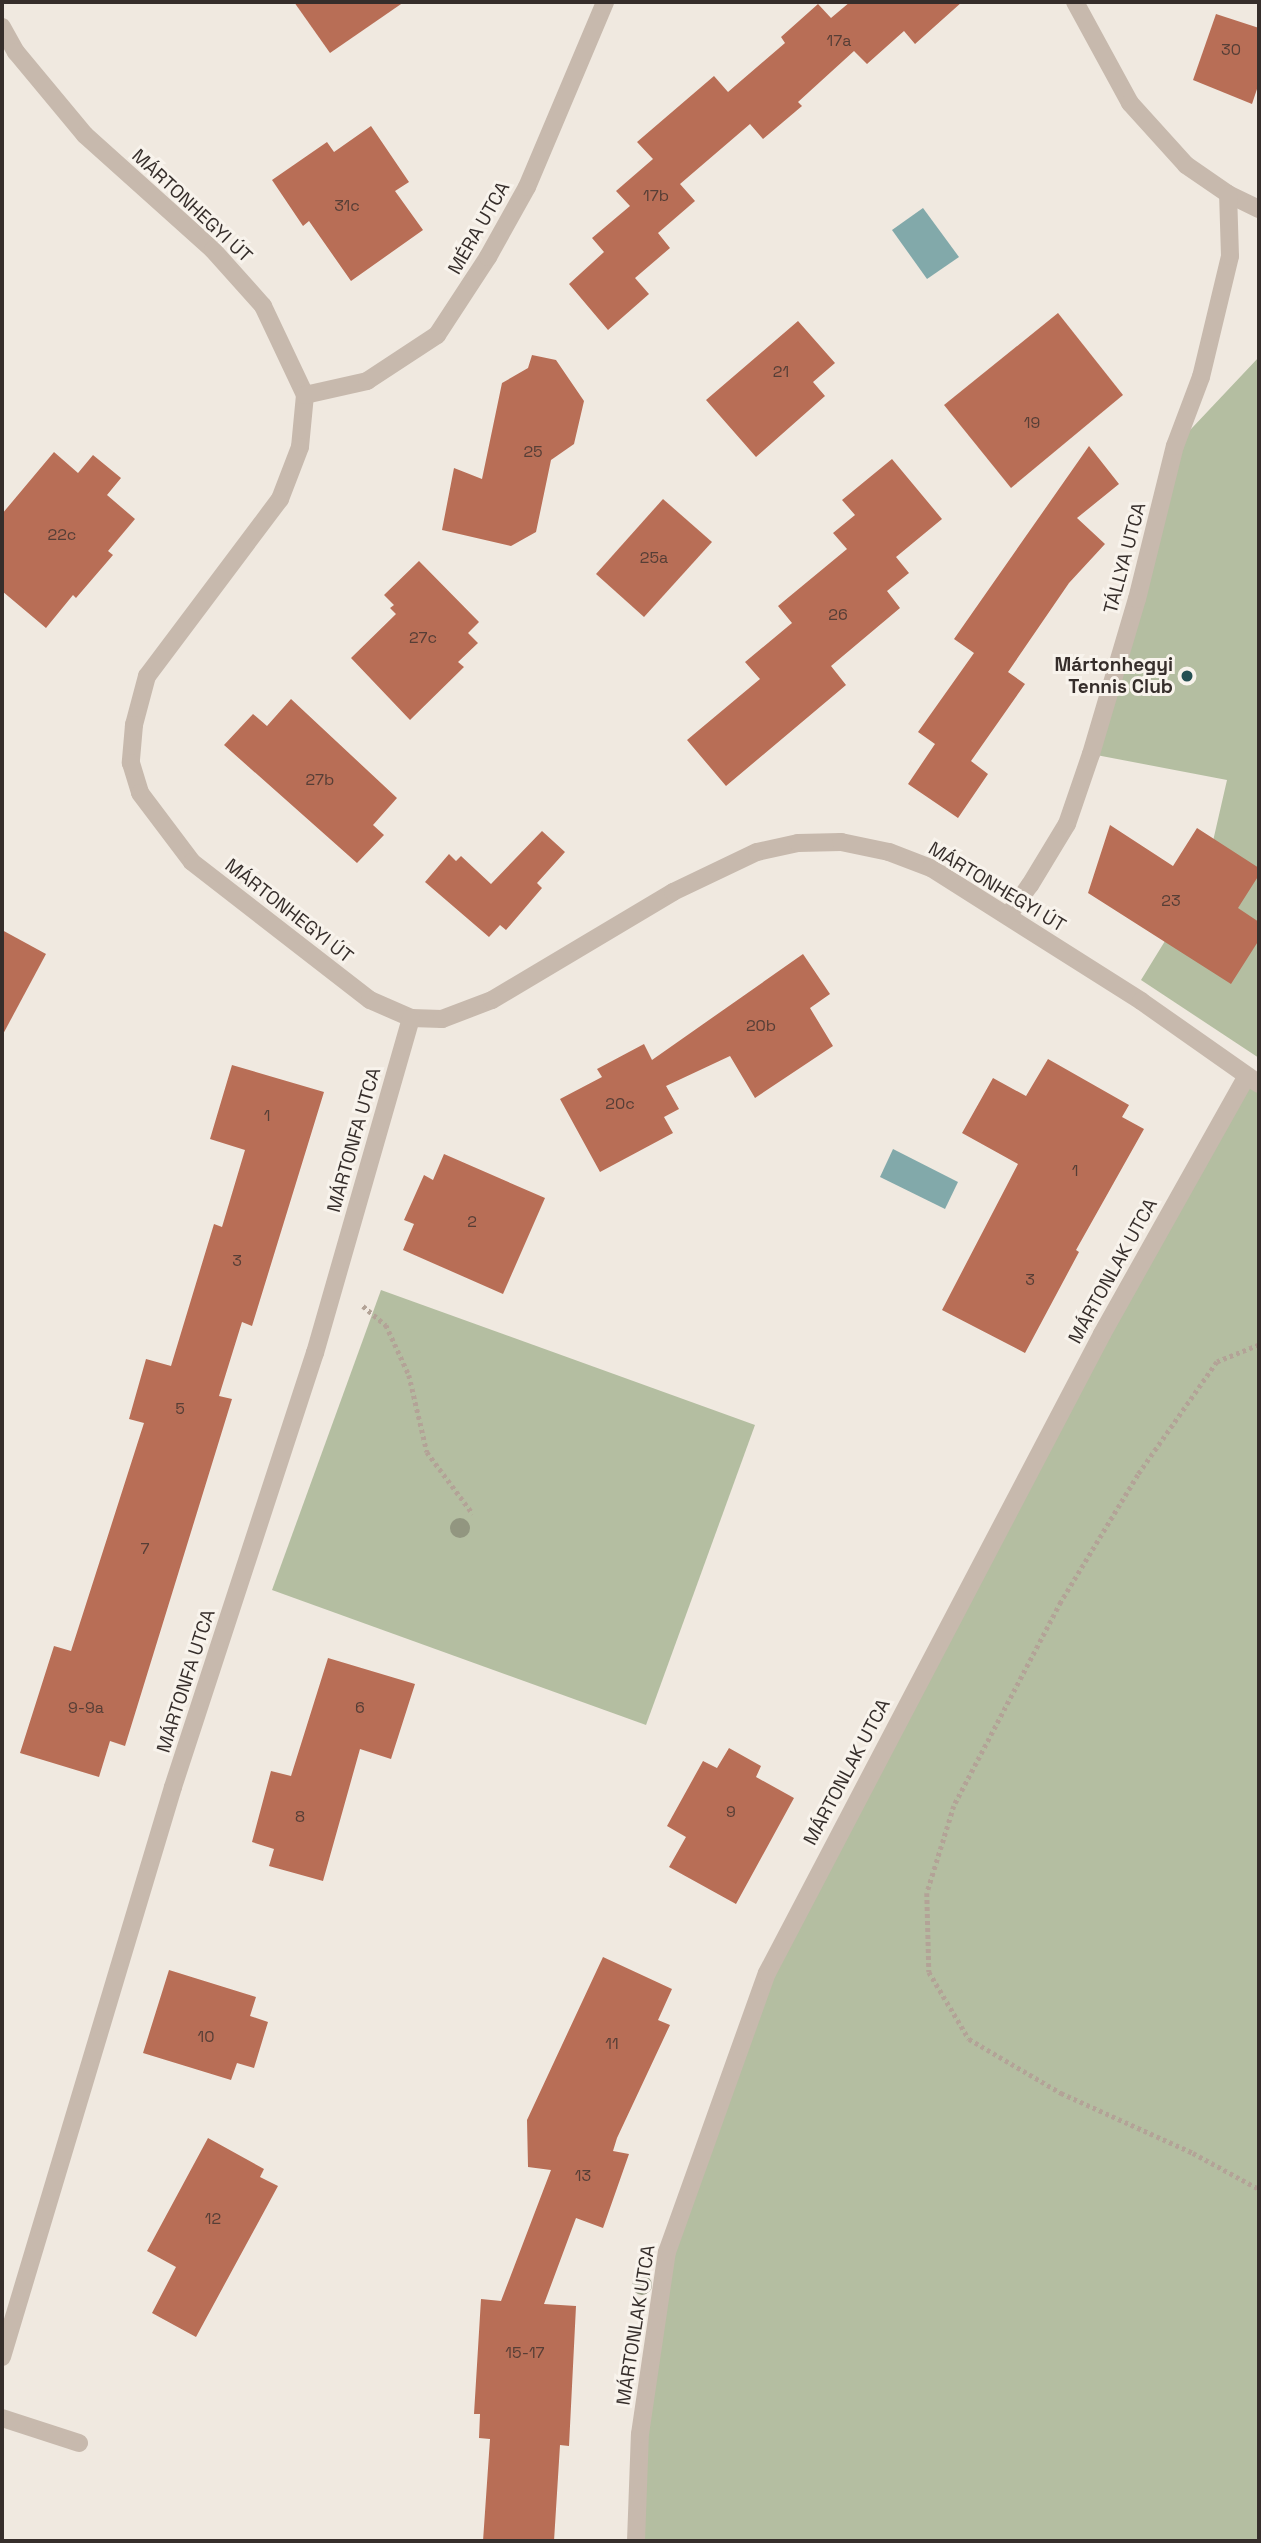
<!DOCTYPE html>
<meta charset="utf-8">
<style>
body{margin:0}
#map{position:relative;width:1261px;height:2543px;overflow:hidden;background:#f0e9e0;font-family:"Space Grotesk",sans-serif}
div>[style]{position:absolute}
.green>*{inset:0;background:#b4bea1}
.water>*{inset:0;background:#82a9aa}
.building>*{inset:0;background:#b86e56}
.path>*{height:4.5px;margin-top:-2.25px;transform-origin:0;background:repeating-linear-gradient(90deg,#b3a397 0 3.5px,transparent 0 7px)}
.minor>*{height:18px;margin:-9px;padding:0 9px;transform-origin:9px;border-radius:9px;background:#c7b9ad}
.trees>*{width:20px;height:20px;margin:-10px;border-radius:50%;background:#929680}
.dots>*{width:19px;height:19px;translate:-50% -50%;box-sizing:border-box;border:4px solid #f8f3ec;border-radius:50%}
span{translate:-50% -50%;white-space:nowrap;text-align:center;line-height:1.15;-webkit-text-stroke:6px #f8f3ec;paint-order:stroke}
.number-label{font-size:16px;color:#563e36}
.number-label span{-webkit-text-stroke-width:0}
.street-label{font-size:19px;color:#362e2b}
.poi-label{font-size:19px;color:#362e2b;font-weight:700}
.right{translate:-100% -50%;text-align:right}
.frame{position:absolute;inset:0;border:4px solid #362e2b;pointer-events:none}
</style>
<div id="map">
<div class="green">
<div style="clip-path:polygon(1259px 357px,1259px 1058px,1141px 980px,1205px 876px,1227px 780px,1091px 754px,1175px 446px)"></div>
<div style="clip-path:polygon(1247px 1076px,1259px 1084px,1259px 2541px,636px 2541px,667px 2252px,767px 1973px)"></div>
<div style="clip-path:polygon(381px 1290px,755px 1425px,646px 1725px,272px 1590px)"></div>
</div>
<div class="water">
<div style="clip-path:polygon(923px 208px,959px 257px,927px 279px,892px 230px)"></div>
<div style="clip-path:polygon(893px 1149px,958px 1182px,945px 1209px,880px 1177px)"></div>
</div>
<div class="building">
<div style="clip-path:polygon(294px 2px,404px 2px,330px 53px)"></div>
<div style="clip-path:polygon(850px 2px,962px 2px,915px 44px,904px 31px,867px 64px,854px 51px,798px 102px,802px 106px,763px 139px,750px 124px,680px 184px,695px 201px,658px 233px,670px 248px,635px 278px,649px 294px,608px 330px,569px 284px,604px 252px,592px 238px,630px 206px,616px 191px,653px 159px,637px 142px,714px 76px,728px 92px,785px 43px,781px 37px,818px 4px,831px 18px)"></div>
<div style="clip-path:polygon(1216px 14px,1259px 28px,1259px 83px,1252px 104px,1193px 80px)"></div>
<div style="clip-path:polygon(371px 126px,409px 182px,395px 191px,423px 230px,351px 281px,309px 221px,303px 226px,272px 180px,327px 142px,334px 152px)"></div>
<div style="clip-path:polygon(1058px 313px,1123px 395px,1011px 488px,944px 405px)"></div>
<div style="clip-path:polygon(798px 321px,835px 363px,813px 382px,825px 396px,756px 457px,706px 400px)"></div>
<div style="clip-path:polygon(532px 355px,556px 360px,584px 401px,574px 444px,551px 460px,536px 532px,511px 546px,442px 530px,454px 468px,482px 479px,502px 383px,528px 368px)"></div>
<div style="clip-path:polygon(1089px 446px,1119px 484px,1077px 518px,1105px 544px,1069px 583px,1008px 672px,1025px 684px,971px 761px,988px 774px,958px 818px,908px 784px,935px 744px,918px 732px,974px 653px,954px 639px)"></div>
<div style="clip-path:polygon(54px 452px,78px 473px,93px 455px,121px 478px,107px 495px,135px 519px,108px 551px,113px 555px,76px 598px,73px 595px,46px 628px,2px 591px,2px 514px)"></div>
<div style="clip-path:polygon(892px 459px,942px 519px,896px 557px,909px 573px,887px 591px,900px 608px,831px 666px,846px 685px,726px 786px,687px 740px,760px 679px,745px 662px,792px 623px,778px 606px,847px 549px,833px 533px,855px 515px,842px 500px)"></div>
<div style="clip-path:polygon(663px 499px,712px 542px,644px 617px,596px 574px)"></div>
<div style="clip-path:polygon(419px 561px,479px 622px,468px 633px,478px 643px,458px 662px,464px 667px,410px 720px,351px 658px,396px 614px,390px 608px,394px 605px,384px 595px)"></div>
<div style="clip-path:polygon(291px 699px,397px 798px,373px 825px,384px 835px,357px 863px,224px 745px,253px 714px,267px 726px)"></div>
<div style="clip-path:polygon(1110px 825px,1173px 866px,1197px 828px,1259px 868px,1259px 875px,1238px 908px,1259px 922px,1259px 940px,1231px 984px,1088px 893px)"></div>
<div style="clip-path:polygon(542px 831px,565px 852px,537px 883px,542px 888px,506px 930px,500px 925px,489px 937px,425px 882px,449px 854px,456px 861px,461px 856px,491px 884px)"></div>
<div style="clip-path:polygon(2px 930px,46px 954px,2px 1036px)"></div>
<div style="clip-path:polygon(803px 954px,830px 994px,810px 1008px,833px 1046px,755px 1098px,730px 1056px,666px 1086px,679px 1109px,664px 1117px,673px 1133px,600px 1172px,560px 1099px,602px 1077px,597px 1069px,644px 1044px,652px 1060px)"></div>
<div style="clip-path:polygon(1048px 1059px,1129px 1105px,1122px 1117px,1144px 1129px,1076px 1250px,1079px 1252px,1025px 1353px,942px 1310px,1018px 1164px,962px 1133px,993px 1078px,1026px 1096px)"></div>
<div style="clip-path:polygon(232px 1065px,324px 1092px,252px 1326px,242px 1322px,219px 1396px,232px 1399px,125px 1746px,110px 1741px,99px 1777px,20px 1753px,54px 1646px,71px 1651px,144px 1423px,129px 1419px,146px 1359px,171px 1366px,214px 1224px,222px 1227px,245px 1150px,210px 1139px)"></div>
<div style="clip-path:polygon(444px 1154px,545px 1198px,503px 1294px,403px 1250px,414px 1224px,404px 1220px,424px 1175px,433px 1180px)"></div>
<div style="clip-path:polygon(328px 1658px,415px 1684px,391px 1759px,360px 1749px,323px 1881px,269px 1866px,274px 1849px,252px 1842px,271px 1771px,291px 1776px)"></div>
<div style="clip-path:polygon(729px 1748px,761px 1766px,756px 1777px,794px 1798px,736px 1904px,669px 1867px,686px 1837px,667px 1826px,703px 1761px,717px 1768px)"></div>
<div style="clip-path:polygon(603px 1957px,672px 1989px,658px 2020px,670px 2025px,617px 2138px,613px 2151px,629px 2154px,603px 2228px,576px 2218px,544px 2304px,576px 2306px,569px 2446px,560px 2445px,554px 2541px,483px 2541px,490px 2439px,479px 2438px,480px 2414px,474px 2414px,481px 2299px,501px 2301px,551px 2170px,528px 2167px,527px 2120px)"></div>
<div style="clip-path:polygon(169px 1970px,256px 1997px,250px 2016px,268px 2022px,254px 2068px,237px 2063px,231px 2080px,143px 2053px)"></div>
<div style="clip-path:polygon(208px 2138px,264px 2169px,260px 2177px,278px 2186px,196px 2337px,152px 2313px,176px 2267px,147px 2251px)"></div>
</div>
<div class="path">
<div style="left:363px;top:1306px;width:30px;rotate:40deg"></div>
<div style="left:386px;top:1325px;width:55px;rotate:65.3deg"></div>
<div style="left:409px;top:1375px;width:79px;rotate:76.8deg"></div>
<div style="left:427px;top:1452px;width:77px;rotate:53.4deg"></div>
<div style="left:1259px;top:1345px;width:45px;rotate:158deg"></div>
<div style="left:1217px;top:1362px;width:138px;rotate:125deg"></div>
<div style="left:1138px;top:1475px;width:149px;rotate:121.2deg"></div>
<div style="left:1061px;top:1602px;width:230px;rotate:117.7deg"></div>
<div style="left:954px;top:1806px;width:91px;rotate:107.2deg"></div>
<div style="left:927px;top:1893px;width:79px;rotate:88.5deg"></div>
<div style="left:929px;top:1972px;width:78px;rotate:59.2deg"></div>
<div style="left:969px;top:2039px;width:107px;rotate:30.4deg"></div>
<div style="left:1061px;top:2093px;width:145px;rotate:24.4deg"></div>
<div style="left:1193px;top:2153px;width:75px;rotate:28.6deg"></div>
</div>
<div class="minor">
<div style="left:1075px;top:2px;width:115px;rotate:61.4deg"></div>
<div style="left:1130px;top:103px;width:84px;rotate:47.9deg"></div>
<div style="left:1186px;top:165px;width:51px;rotate:34.6deg"></div>
<div style="left:1228px;top:194px;width:34px;rotate:26deg"></div>
<div style="left:2px;top:27px;width:29px;rotate:61deg"></div>
<div style="left:16px;top:52px;width:108px;rotate:50.3deg"></div>
<div style="left:85px;top:135px;width:172px;rotate:41.9deg"></div>
<div style="left:213px;top:250px;width:75px;rotate:48.2deg"></div>
<div style="left:263px;top:306px;width:98px;rotate:64.7deg"></div>
<div style="left:305px;top:395px;width:52px;rotate:95.5deg"></div>
<div style="left:300px;top:447px;width:56px;rotate:111deg"></div>
<div style="left:280px;top:499px;width:221px;rotate:126.9deg"></div>
<div style="left:147px;top:676px;width:51px;rotate:104.9deg"></div>
<div style="left:134px;top:725px;width:38px;rotate:95deg"></div>
<div style="left:131px;top:763px;width:31px;rotate:73deg"></div>
<div style="left:140px;top:793px;width:86px;rotate:53deg"></div>
<div style="left:192px;top:862px;width:225px;rotate:37.8deg"></div>
<div style="left:370px;top:1000px;width:45px;rotate:23.7deg"></div>
<div style="left:411px;top:1018px;width:31px;rotate:2deg"></div>
<div style="left:442px;top:1019px;width:53px;rotate:-20.8deg"></div>
<div style="left:492px;top:1000px;width:211px;rotate:-30.8deg"></div>
<div style="left:673px;top:892px;width:93px;rotate:-25.5deg"></div>
<div style="left:757px;top:852px;width:42px;rotate:-12.4deg"></div>
<div style="left:798px;top:843px;width:43px;rotate:-1.3deg"></div>
<div style="left:841px;top:842px;width:49px;rotate:11.8deg"></div>
<div style="left:889px;top:852px;width:45px;rotate:20.9deg"></div>
<div style="left:931px;top:868px;width:249px;rotate:32.3deg"></div>
<div style="left:1141px;top:1001px;width:144px;rotate:35.1deg"></div>
<div style="left:305px;top:395px;width:64px;rotate:-12.7deg"></div>
<div style="left:367px;top:381px;width:84px;rotate:-33.3deg"></div>
<div style="left:437px;top:335px;width:93px;rotate:-56.8deg"></div>
<div style="left:488px;top:257px;width:80px;rotate:-60.9deg"></div>
<div style="left:527px;top:187px;width:201px;rotate:-67.1deg"></div>
<div style="left:1008px;top:916px;width:38px;rotate:-55deg"></div>
<div style="left:1030px;top:885px;width:71px;rotate:-58.8deg"></div>
<div style="left:1067px;top:824px;width:74px;rotate:-71.1deg"></div>
<div style="left:1091px;top:754px;width:162px;rotate:-73.5deg"></div>
<div style="left:1137px;top:599px;width:158px;rotate:-76.1deg"></div>
<div style="left:1175px;top:446px;width:74px;rotate:-69.4deg"></div>
<div style="left:1201px;top:377px;width:124px;rotate:-76.5deg"></div>
<div style="left:1230px;top:256px;width:62px;rotate:-91.8deg"></div>
<div style="left:2px;top:2357px;width:595px;rotate:-73.3deg"></div>
<div style="left:173px;top:1787px;width:457px;rotate:-71.9deg"></div>
<div style="left:315px;top:1353px;width:348px;rotate:-74deg"></div>
<div style="left:2px;top:2418px;width:81px;rotate:18deg"></div>
<div style="left:636px;top:2541px;width:107px;rotate:-87.9deg"></div>
<div style="left:640px;top:2434px;width:184px;rotate:-81.6deg"></div>
<div style="left:667px;top:2252px;width:296px;rotate:-70.3deg"></div>
<div style="left:767px;top:1973px;width:721px;rotate:-62.33deg"></div>
<div style="left:1102px;top:1334px;width:296px;rotate:-60.7deg"></div>
</div>
<div class="trees">
<div style="left:460px;top:1528px"></div>
<div style="left:642px;top:2285px"></div>
</div>
<div class="dots">
<div style="left:1187px;top:676px;background:#255053"></div>
</div>
<div class="number-label">
<span style="left:839px;top:41px">17a</span>
<span style="left:1231px;top:50px">30</span>
<span style="left:656px;top:196px">17b</span>
<span style="left:347px;top:206px">31c</span>
<span style="left:781px;top:372px">21</span>
<span style="left:1032px;top:423px">19</span>
<span style="left:533px;top:452px">25</span>
<span style="left:62px;top:535px">22c</span>
<span style="left:654px;top:558px">25a</span>
<span style="left:838px;top:615px">26</span>
<span style="left:423px;top:638px">27c</span>
<span style="left:320px;top:780px">27b</span>
<span style="left:1171px;top:901px">23</span>
<span style="left:761px;top:1026px">20b</span>
<span style="left:620px;top:1104px">20c</span>
<span style="left:267px;top:1116px">1</span>
<span style="left:1075px;top:1171px">1</span>
<span style="left:472px;top:1222px">2</span>
<span style="left:237px;top:1261px">3</span>
<span style="left:1030px;top:1280px">3</span>
<span style="left:180px;top:1409px">5</span>
<span style="left:145px;top:1549px">7</span>
<span style="left:86px;top:1708px">9-9a</span>
<span style="left:360px;top:1708px">6</span>
<span style="left:731px;top:1812px">9</span>
<span style="left:300px;top:1817px">8</span>
<span style="left:206px;top:2037px">10</span>
<span style="left:612px;top:2044px">11</span>
<span style="left:583px;top:2176px">13</span>
<span style="left:213px;top:2219px">12</span>
<span style="left:525px;top:2353px">15-17</span>
</div>
<div class="street-label">
<span style="left:192px;top:206px;rotate:43deg">MÁRTONHEGYI ÚT</span>
<span style="left:479px;top:228px;rotate:-60deg">MÉRA UTCA</span>
<span style="left:1125px;top:558px;rotate:-75deg">TÁLLYA UTCA</span>
<span style="left:997px;top:887px;rotate:31deg">MÁRTONHEGYI ÚT</span>
<span style="left:289px;top:911px;rotate:38deg">MÁRTONHEGYI ÚT</span>
<span style="left:354px;top:1140px;rotate:-74deg">MÁRTONFA UTCA</span>
<span style="left:1113px;top:1271px;rotate:-61deg">MÁRTONLAK UTCA</span>
<span style="left:186px;top:1681px;rotate:-72deg">MÁRTONFA UTCA</span>
<span style="left:847px;top:1772px;rotate:-62deg">MÁRTONLAK UTCA</span>
<span style="left:636px;top:2325px;rotate:-81deg">MÁRTONLAK UTCA</span>
</div>
<div class="poi-label">
<span class="right" style="left:1173px;top:676px">Mártonhegyi<br>Tennis Club</span>
</div>
<div class="frame"></div>
</div>
